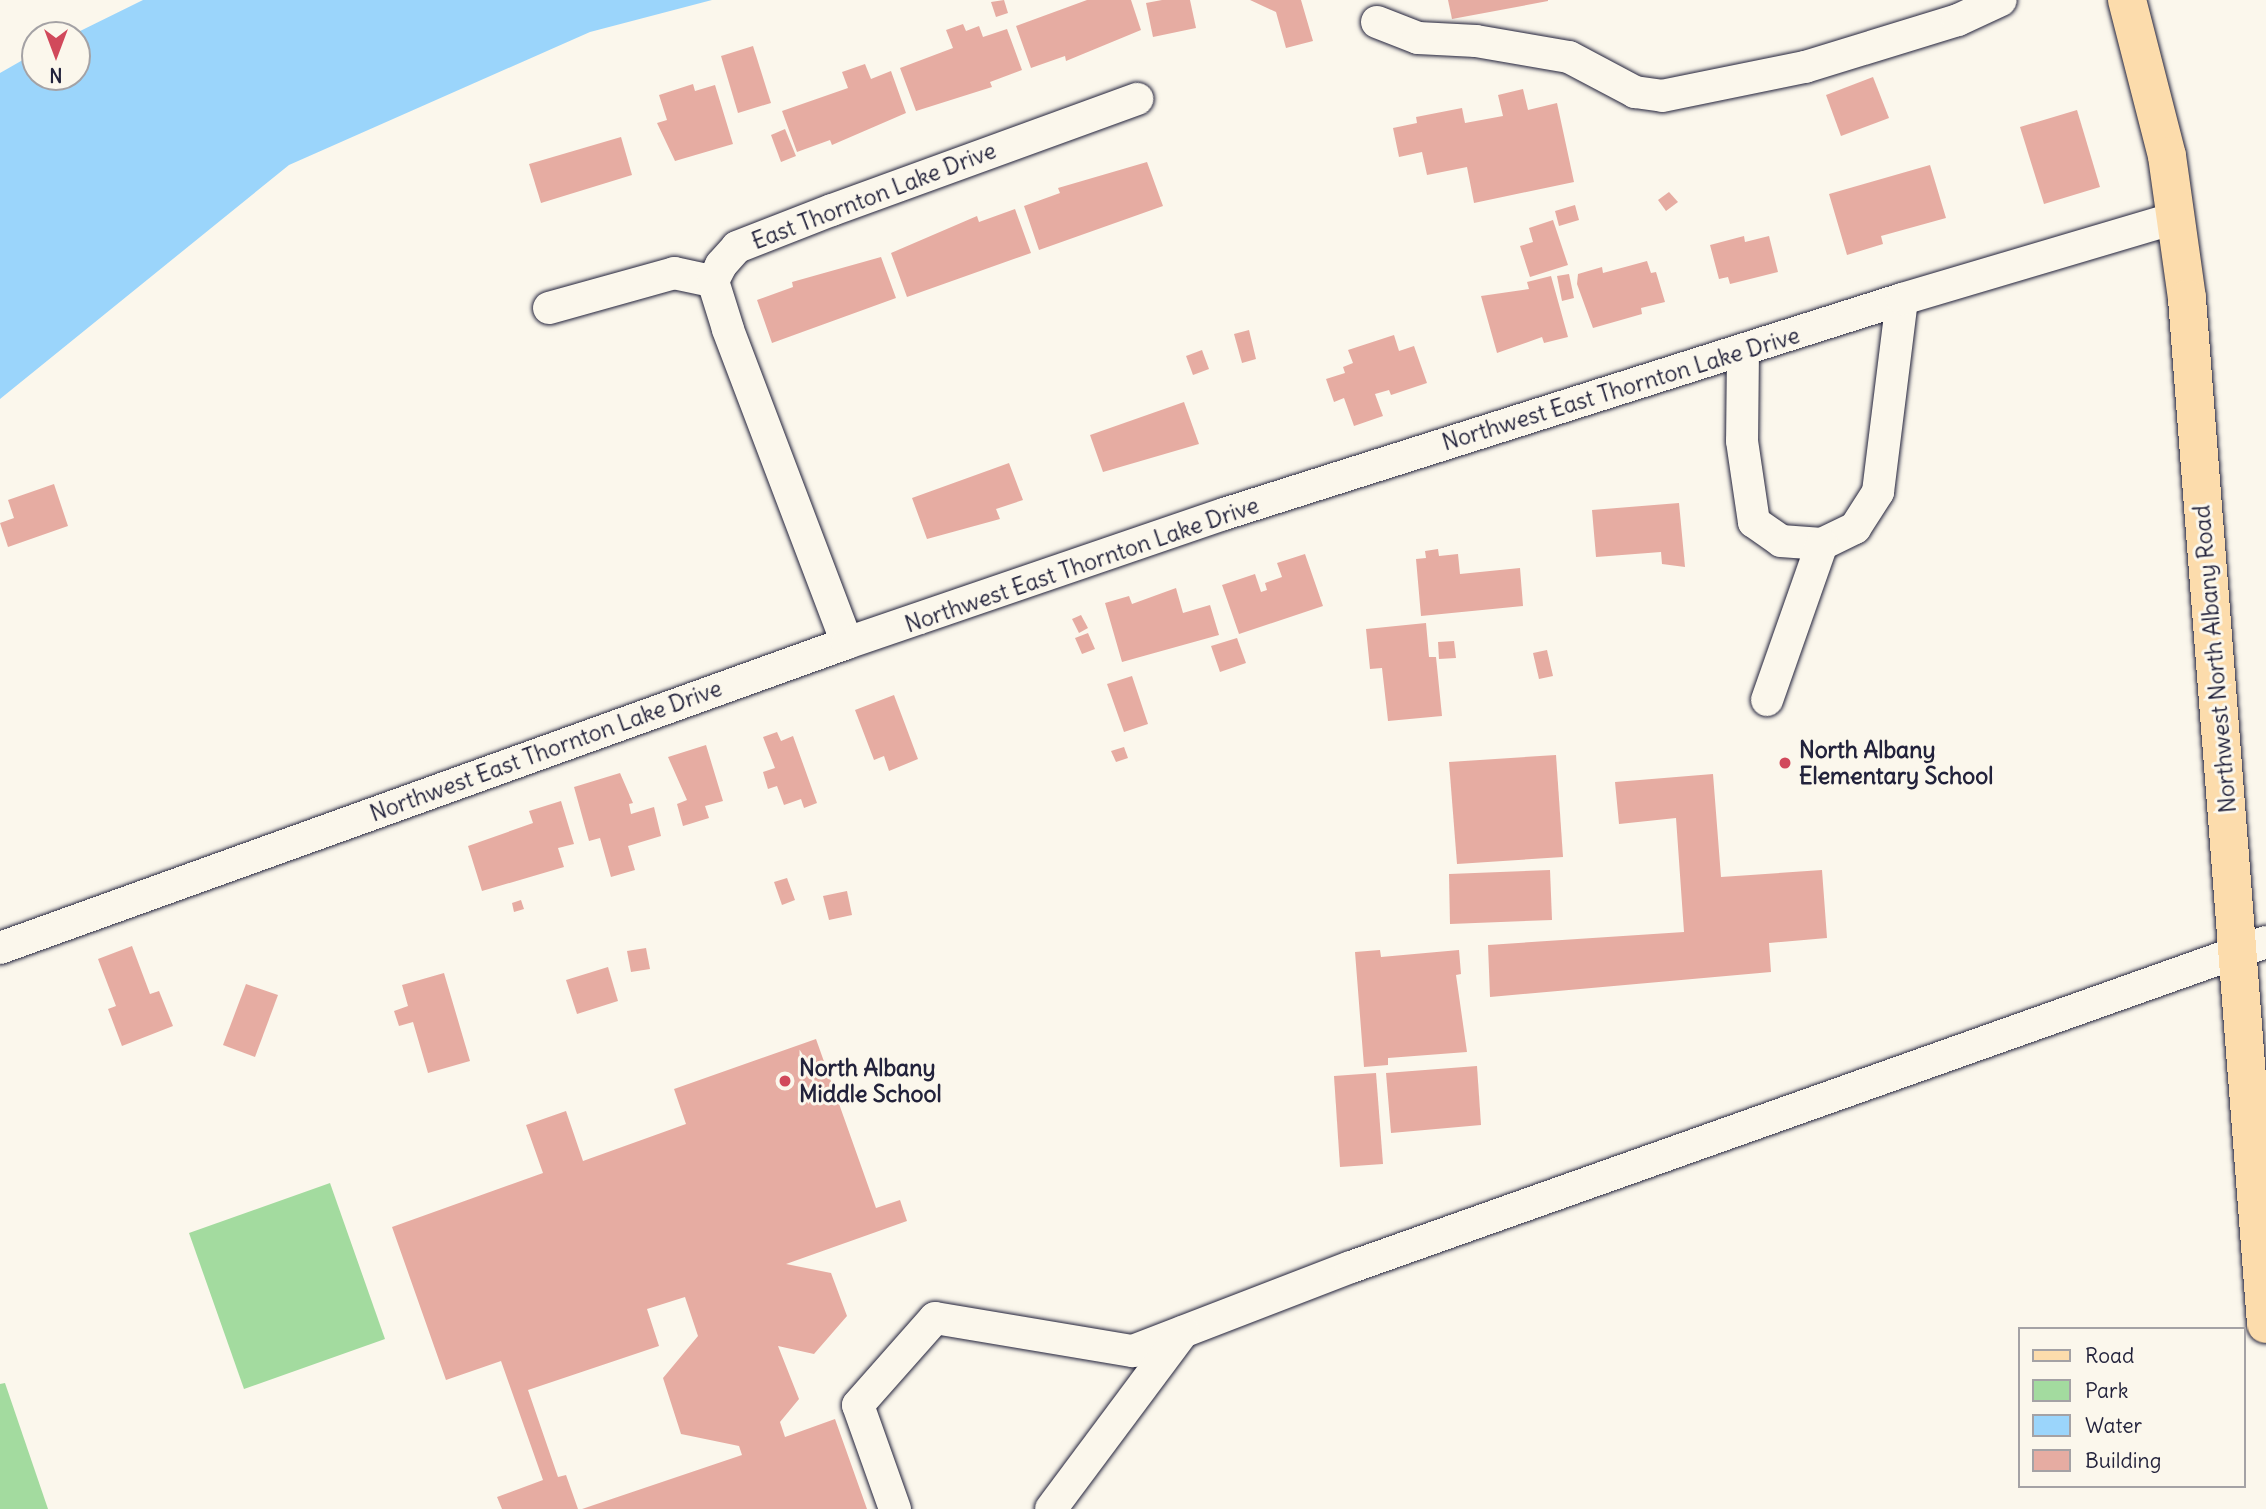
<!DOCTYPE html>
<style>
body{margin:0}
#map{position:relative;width:2266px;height:1509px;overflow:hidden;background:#fbf7ec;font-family:Delius,sans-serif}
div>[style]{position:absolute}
.green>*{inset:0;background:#a3db9f}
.water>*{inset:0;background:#9bd5fb}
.building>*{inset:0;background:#e6aca2}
.roads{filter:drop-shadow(0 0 2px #22223b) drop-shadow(0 0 2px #22223b)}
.minor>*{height:32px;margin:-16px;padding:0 16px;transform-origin:16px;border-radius:16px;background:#fbf7ec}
.major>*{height:38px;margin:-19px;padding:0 19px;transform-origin:19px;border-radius:19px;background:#fcdcac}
.dots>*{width:19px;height:19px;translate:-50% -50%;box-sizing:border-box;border:4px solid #fbf7ec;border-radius:50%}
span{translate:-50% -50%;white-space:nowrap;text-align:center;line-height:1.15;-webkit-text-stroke:6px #fbf7ec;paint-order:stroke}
.street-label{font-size:23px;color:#22223b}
.poi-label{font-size:23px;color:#22223b;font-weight:700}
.left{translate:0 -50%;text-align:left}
.legend{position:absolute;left:2018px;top:1327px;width:228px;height:161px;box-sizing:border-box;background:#fbf7ec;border:2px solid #a4a2a5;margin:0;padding:9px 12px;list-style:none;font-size:21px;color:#22223b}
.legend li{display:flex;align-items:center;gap:14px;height:35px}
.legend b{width:35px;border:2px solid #a4a2a5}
.north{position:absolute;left:21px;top:21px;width:70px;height:70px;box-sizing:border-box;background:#fbf7ec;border:2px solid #a4a2a5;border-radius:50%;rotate:180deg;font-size:19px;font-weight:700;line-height:28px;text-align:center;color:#22223b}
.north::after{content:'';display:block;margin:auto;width:24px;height:32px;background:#d1495b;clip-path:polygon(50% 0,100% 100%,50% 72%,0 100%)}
</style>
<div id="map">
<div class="green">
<div style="clip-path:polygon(330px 1183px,385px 1339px,244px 1389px,189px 1233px)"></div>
<div style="clip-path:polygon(5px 1383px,48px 1509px,0 1509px,0 1384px)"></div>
</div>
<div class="water">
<div style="clip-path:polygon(143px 0,712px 0,590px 32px,289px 165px,0 399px,0 73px,35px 53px,35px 77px,77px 77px,77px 35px,72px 35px)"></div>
</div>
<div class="building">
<div style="clip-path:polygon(1004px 0,1008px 13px,996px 17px,991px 2px)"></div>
<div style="clip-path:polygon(1087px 0,1131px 0,1141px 30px,1066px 61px,1065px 56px,1031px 68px,1016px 26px)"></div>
<div style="clip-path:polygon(1162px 0,1190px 0,1196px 28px,1153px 37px,1146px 3px)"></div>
<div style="clip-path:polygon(1250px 0,1301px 0,1313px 41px,1286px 48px,1276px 12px)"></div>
<div style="clip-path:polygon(1448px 0,1548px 0,1548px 1px,1452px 19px)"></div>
<div style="clip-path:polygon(963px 24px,966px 31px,979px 26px,983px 37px,1007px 29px,1022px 70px,990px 82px,992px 87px,916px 111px,900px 68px,953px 48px,946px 30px)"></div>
<div style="clip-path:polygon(753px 46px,771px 103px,738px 113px,721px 56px)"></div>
<div style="clip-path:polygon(865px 64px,871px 79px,891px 71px,906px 113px,832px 145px,830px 140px,797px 152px,782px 111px,848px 88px,842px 72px)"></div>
<div style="clip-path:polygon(1873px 77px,1889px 118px,1841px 136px,1826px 95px)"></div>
<div style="clip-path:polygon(693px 84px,695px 91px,715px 85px,733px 144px,675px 161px,657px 123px,667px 120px,659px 95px)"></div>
<div style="clip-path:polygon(1523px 89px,1528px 110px,1557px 103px,1574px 182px,1474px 203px,1467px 167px,1427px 175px,1422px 152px,1399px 157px,1393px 128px,1417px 123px,1416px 117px,1462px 108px,1465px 123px,1503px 116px,1498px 95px)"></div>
<div style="clip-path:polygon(2077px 110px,2100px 187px,2044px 204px,2020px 127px)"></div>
<div style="clip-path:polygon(785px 129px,796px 156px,781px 162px,771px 135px)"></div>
<div style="clip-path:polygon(621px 137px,632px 175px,541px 203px,529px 164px)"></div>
<div style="clip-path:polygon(1147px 162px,1163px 206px,1039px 250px,1024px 206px,1060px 193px,1058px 188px)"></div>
<div style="clip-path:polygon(1930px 165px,1946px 218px,1881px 236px,1883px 244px,1847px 255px,1829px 194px)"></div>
<div style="clip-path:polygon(1669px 192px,1678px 202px,1666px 211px,1658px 200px)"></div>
<div style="clip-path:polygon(1575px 205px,1579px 220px,1559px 226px,1555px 211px)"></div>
<div style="clip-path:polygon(1015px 209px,1031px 253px,907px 297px,891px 253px,977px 216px,979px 222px)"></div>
<div style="clip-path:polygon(1553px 220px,1568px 265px,1530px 277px,1520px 246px,1533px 242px,1529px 228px)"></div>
<div style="clip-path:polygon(1744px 236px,1745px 242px,1769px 236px,1778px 272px,1730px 284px,1728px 277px,1719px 279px,1710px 245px)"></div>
<div style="clip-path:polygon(881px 257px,896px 298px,772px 343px,757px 300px,793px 287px,792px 282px)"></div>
<div style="clip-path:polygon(1647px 261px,1651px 273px,1656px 272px,1665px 302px,1641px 308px,1642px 314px,1593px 328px,1577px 284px,1578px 274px,1602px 267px,1603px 273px)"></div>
<div style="clip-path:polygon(1569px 274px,1574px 298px,1562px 301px,1557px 276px)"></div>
<div style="clip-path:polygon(1551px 276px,1568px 337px,1544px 343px,1542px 337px,1497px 353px,1481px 296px,1529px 289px,1527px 282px)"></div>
<div style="clip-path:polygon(1249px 330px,1256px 359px,1242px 363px,1234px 334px)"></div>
<div style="clip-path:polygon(1394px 335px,1399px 351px,1414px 346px,1427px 383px,1391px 395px,1389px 390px,1375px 394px,1383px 416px,1354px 426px,1344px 398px,1334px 402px,1326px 379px,1345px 373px,1343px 367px,1353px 363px,1348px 350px)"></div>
<div style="clip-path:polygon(1202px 350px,1209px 369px,1193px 375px,1186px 356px)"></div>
<div style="clip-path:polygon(1184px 402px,1199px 444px,1103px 472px,1090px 435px)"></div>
<div style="clip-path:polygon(1009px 463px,1023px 500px,996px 509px,1000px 519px,927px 539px,912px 498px)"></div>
<div style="clip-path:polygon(54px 484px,68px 526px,8px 547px,0 523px,14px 518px,8px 500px)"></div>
<div style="clip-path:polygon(1679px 503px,1685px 567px,1662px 564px,1661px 552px,1596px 557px,1592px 510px)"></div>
<div style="clip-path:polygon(1438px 549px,1439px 556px,1458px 554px,1460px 574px,1520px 568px,1523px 606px,1421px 616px,1416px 559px,1426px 558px,1425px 551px)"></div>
<div style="clip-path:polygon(1305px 554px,1323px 606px,1239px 634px,1222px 585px,1255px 574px,1261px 592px,1267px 590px,1265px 583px,1282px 577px,1277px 563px)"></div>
<div style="clip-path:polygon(1176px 588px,1183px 613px,1210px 605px,1219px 635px,1122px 662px,1105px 603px,1129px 596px,1132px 604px)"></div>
<div style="clip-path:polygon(1081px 615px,1088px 628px,1079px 633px,1072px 619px)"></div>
<div style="clip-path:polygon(1426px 623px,1429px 657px,1436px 657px,1442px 716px,1388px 721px,1382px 668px,1370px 669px,1366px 629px)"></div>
<div style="clip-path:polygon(1088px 633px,1095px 649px,1082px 654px,1075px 638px)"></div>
<div style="clip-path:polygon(1237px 638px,1246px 663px,1220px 672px,1211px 646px)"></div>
<div style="clip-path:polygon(1454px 641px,1456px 658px,1439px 659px,1438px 642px)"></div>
<div style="clip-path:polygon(1547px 650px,1553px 676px,1539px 679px,1533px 653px)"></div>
<div style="clip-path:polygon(1132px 676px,1148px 724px,1124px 732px,1107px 684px)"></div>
<div style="clip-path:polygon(894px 695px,918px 759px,889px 771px,884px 756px,874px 760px,855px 710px)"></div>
<div style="clip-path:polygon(777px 732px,781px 741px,793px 736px,817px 803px,804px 808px,801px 799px,784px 805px,777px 786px,768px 789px,763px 772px,775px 768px,763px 737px)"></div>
<div style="clip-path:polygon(706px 745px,723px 801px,705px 806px,709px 818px,683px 826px,677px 804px,687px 800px,668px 757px)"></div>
<div style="clip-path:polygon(1124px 747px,1128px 758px,1116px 762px,1111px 751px)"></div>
<div style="clip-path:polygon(1556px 755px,1563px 857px,1457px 864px,1449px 762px)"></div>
<div style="clip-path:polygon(620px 773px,633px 803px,629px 804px,631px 814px,654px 807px,661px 836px,628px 846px,635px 870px,611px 877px,600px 838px,589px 841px,574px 787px)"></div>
<div style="clip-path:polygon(1713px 774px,1721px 877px,1822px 870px,1827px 938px,1769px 943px,1771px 972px,1490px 997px,1488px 945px,1684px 932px,1676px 818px,1619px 824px,1615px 782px)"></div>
<div style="clip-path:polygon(561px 801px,574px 844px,558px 848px,564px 867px,482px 891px,468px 846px,533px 823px,529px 811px)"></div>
<div style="clip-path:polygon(1550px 870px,1552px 920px,1450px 924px,1449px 874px)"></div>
<div style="clip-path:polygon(787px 878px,795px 900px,782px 905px,774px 882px)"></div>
<div style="clip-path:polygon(847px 891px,852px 915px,829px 920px,823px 896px)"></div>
<div style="clip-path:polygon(521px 900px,524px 909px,514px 912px,512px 903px)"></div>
<div style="clip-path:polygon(132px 946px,150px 994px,159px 991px,173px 1026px,122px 1046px,108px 1009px,116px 1006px,98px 959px)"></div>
<div style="clip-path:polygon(646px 948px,650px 969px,631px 972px,627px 951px)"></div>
<div style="clip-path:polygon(1380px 950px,1381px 957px,1459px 950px,1461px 974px,1456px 975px,1467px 1052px,1388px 1058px,1388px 1065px,1364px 1067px,1355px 952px)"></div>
<div style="clip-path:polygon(608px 967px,618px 1001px,577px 1014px,566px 980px)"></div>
<div style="clip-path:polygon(444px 973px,470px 1061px,428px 1073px,413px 1022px,399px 1026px,394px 1011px,408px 1006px,402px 985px)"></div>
<div style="clip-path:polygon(246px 984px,278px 995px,255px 1057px,223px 1045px)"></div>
<div style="clip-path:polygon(816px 1039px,876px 1208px,900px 1200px,907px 1221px,786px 1264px,831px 1273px,847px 1316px,814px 1354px,778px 1346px,799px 1399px,780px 1422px,785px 1437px,835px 1419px,867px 1509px,582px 1509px,742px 1455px,739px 1446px,681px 1434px,663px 1378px,698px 1336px,685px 1297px,647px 1309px,659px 1346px,528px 1390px,558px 1477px,566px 1475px,578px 1509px,502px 1509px,497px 1497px,543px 1480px,501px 1361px,446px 1380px,392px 1227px,543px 1173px,526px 1125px,566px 1111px,583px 1161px,686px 1124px,674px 1089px)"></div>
<div style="clip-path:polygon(1477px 1066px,1481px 1125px,1391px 1133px,1386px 1073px)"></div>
<div style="clip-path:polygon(1376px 1073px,1383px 1164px,1340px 1167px,1334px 1076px)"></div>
</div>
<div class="roads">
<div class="minor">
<div style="left:1377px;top:22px;width:44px;rotate:21.3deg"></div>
<div style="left:1418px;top:38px;width:58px;rotate:3deg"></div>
<div style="left:1476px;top:41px;width:94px;rotate:9.8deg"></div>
<div style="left:1569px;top:57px;width:75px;rotate:27.9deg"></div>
<div style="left:1635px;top:92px;width:27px;rotate:8deg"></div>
<div style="left:1662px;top:96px;width:146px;rotate:-11.5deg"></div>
<div style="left:1805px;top:67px;width:160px;rotate:-17.1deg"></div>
<div style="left:1958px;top:20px;width:47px;rotate:-24.9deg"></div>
<div style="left:549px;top:308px;width:130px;rotate:-15.6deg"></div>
<div style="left:674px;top:273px;width:40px;rotate:12deg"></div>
<div style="left:1743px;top:351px;width:90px;rotate:90.6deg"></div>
<div style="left:1742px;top:441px;width:82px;rotate:81.6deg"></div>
<div style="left:1754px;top:522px;width:33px;rotate:35deg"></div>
<div style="left:1781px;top:541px;width:41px;rotate:4.2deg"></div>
<div style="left:1822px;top:544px;width:37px;rotate:-26deg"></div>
<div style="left:1855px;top:528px;width:43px;rotate:-57.4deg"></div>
<div style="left:1878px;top:492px;width:194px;rotate:-82.9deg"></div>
<div style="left:847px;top:643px;width:336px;rotate:-110.8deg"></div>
<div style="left:728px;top:329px;width:50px;rotate:-107.4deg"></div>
<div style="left:713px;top:281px;width:18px;rotate:-63deg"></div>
<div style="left:721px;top:265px;width:24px;rotate:-48deg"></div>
<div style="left:737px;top:247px;width:102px;rotate:-21.3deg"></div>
<div style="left:832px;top:210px;width:325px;rotate:-20deg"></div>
<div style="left:1767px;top:700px;width:165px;rotate:-70.6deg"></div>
<div style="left:0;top:948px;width:900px;rotate:-19.8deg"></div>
<div style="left:847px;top:643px;width:398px;rotate:-18.9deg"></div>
<div style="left:1224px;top:514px;width:711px;rotate:-17.59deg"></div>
<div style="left:1902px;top:299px;width:285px;rotate:-16.5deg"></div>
<div style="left:895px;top:1509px;width:110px;rotate:-109.6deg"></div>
<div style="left:858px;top:1405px;width:116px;rotate:-48.5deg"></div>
<div style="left:935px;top:1318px;width:201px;rotate:9.5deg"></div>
<div style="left:1133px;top:1351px;width:234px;rotate:-21.1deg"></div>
<div style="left:1351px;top:1267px;width:971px;rotate:-19.55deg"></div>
<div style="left:1051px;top:1509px;width:221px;rotate:-53.3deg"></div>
</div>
<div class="major">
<div style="left:2127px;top:0;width:161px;rotate:75.6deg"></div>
<div style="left:2167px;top:156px;width:144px;rotate:82deg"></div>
<div style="left:2187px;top:299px;width:1028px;rotate:85.59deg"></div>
</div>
</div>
<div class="dots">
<div style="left:1785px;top:763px;background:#d1495b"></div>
<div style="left:785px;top:1081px;background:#d1495b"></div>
</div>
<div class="street-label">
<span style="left:874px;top:196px;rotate:-21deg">East Thornton Lake Drive</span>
<span style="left:1621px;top:389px;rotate:-17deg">Northwest East Thornton Lake Drive</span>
<span style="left:1082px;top:565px;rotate:-19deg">Northwest East Thornton Lake Drive</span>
<span style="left:2215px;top:659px;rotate:-95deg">Northwest North Albany Road</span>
<span style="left:546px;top:751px;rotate:-20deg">Northwest East Thornton Lake Drive</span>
</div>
<div class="poi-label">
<span class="left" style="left:1799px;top:763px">North Albany<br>Elementary School</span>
<span class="left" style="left:799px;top:1081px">North Albany<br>Middle School</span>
</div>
<ul class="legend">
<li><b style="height:9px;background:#fcdcac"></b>Road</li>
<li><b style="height:19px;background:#a3db9f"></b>Park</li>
<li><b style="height:19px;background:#9bd5fb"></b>Water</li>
<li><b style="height:19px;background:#e6aca2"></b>Building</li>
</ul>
<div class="north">N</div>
</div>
